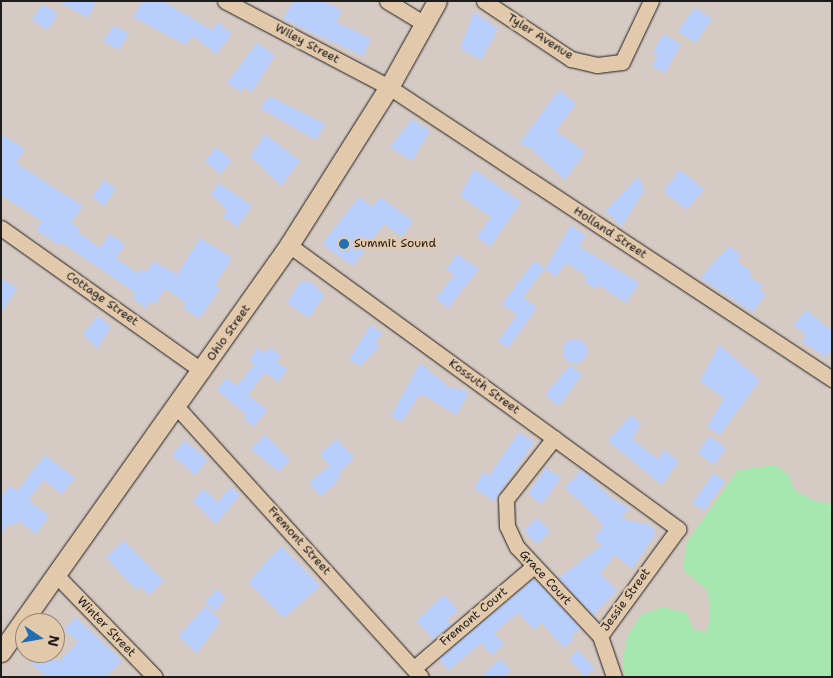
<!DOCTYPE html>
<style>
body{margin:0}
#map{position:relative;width:833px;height:678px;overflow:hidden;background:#d6cbc4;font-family:"Shantell Sans",sans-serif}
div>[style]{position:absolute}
.green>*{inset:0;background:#a6e6af}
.building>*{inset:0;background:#b8cffd}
.round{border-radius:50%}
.roads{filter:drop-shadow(0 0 1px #1c1c1c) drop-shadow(0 0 1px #1c1c1c)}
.minor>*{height:15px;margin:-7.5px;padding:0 7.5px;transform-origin:7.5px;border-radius:7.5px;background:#e3c9ab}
.tertiary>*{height:19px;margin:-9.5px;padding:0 9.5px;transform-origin:9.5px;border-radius:9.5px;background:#e3c9ab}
.dots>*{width:14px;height:14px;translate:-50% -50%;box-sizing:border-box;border:2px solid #e3c9ab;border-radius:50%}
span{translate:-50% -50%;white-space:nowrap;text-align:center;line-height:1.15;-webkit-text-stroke:4.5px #e3c9ab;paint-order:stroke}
.street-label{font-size:12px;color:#1c1c1c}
.poi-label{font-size:12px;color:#1c1c1c}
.left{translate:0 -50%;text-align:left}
.frame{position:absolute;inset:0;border:2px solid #1c1c1c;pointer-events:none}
.north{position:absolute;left:15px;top:613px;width:50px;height:50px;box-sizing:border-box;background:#e3c9ab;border:1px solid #938472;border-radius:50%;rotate:102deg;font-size:14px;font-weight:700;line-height:20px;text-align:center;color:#1c1c1c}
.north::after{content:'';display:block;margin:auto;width:18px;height:22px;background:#1f6fb2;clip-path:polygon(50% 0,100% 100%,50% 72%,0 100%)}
</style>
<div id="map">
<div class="green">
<div style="clip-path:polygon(776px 465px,789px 475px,795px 490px,815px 501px,832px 504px,832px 677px,625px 677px,623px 657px,628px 635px,642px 614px,663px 607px,686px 612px,693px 629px,706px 633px,710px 619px,708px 591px,683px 570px,686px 543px,738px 470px)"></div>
</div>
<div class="building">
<div style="clip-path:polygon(59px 1px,97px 1px,87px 18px)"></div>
<div style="clip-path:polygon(143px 1px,163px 1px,212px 30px,218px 22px,232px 34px,216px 54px,192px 35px,186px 45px,133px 17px)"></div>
<div style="clip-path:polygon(293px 1px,323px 1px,342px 10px,336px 22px,371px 39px,363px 56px,283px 19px)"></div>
<div style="clip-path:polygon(43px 4px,58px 14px,47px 30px,32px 19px)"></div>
<div style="clip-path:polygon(695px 7px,712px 19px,695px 43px,678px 31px)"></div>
<div style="clip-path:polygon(474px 12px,498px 29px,481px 60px,460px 48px)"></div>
<div style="clip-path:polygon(114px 25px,129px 34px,118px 50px,103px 41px)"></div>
<div style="clip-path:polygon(663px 34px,681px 44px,665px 73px,652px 66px,658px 55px,653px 53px)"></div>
<div style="clip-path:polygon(257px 43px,275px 55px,252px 92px,245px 87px,241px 92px,227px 83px)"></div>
<div style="clip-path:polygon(559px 90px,576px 104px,556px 131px,585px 152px,565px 180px,529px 147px,519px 144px)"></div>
<div style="clip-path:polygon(269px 96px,325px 124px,316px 140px,260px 108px)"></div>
<div style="clip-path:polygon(412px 119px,430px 131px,412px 161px,390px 147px)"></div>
<div style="clip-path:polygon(1px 134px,25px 149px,16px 163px,83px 206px,71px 223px,80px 229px,78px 232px,100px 248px,110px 234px,125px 245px,116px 258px,139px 274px,142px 269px,146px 272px,154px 261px,177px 275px,200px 238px,232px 258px,215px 285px,220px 289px,202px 315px,198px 318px,183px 308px,186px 303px,165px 288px,155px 304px,150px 301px,146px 308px,133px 299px,136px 293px,61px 242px,59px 245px,36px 230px,42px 221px,1px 195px)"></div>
<div style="clip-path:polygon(265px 134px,300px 161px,281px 186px,250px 156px)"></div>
<div style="clip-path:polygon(216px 147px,232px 160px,220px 174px,205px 161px)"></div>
<div style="clip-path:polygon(474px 169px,521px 202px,490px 247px,477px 237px,491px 217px,460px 196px)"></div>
<div style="clip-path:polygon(680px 170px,704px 189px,687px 210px,663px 191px)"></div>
<div style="clip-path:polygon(639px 176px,644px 191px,622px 226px,605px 211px)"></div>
<div style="clip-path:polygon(104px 180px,116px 189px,104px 206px,92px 197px)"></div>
<div style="clip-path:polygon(219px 183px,252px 206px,237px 227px,223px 216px,227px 210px,211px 194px)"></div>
<div style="clip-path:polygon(359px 197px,373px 207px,380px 197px,413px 221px,402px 237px,384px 224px,353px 266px,322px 244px)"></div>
<div style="clip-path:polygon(571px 225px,586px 236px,579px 246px,639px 283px,626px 303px,599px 285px,596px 289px,584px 281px,587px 276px,566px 263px,556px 277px,545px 269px)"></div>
<div style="clip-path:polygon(729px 246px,741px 255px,737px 261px,752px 272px,749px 276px,763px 286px,760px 290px,766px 294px,753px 312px,700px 278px)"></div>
<div style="clip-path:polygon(457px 254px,479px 269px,448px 308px,436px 299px,454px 275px,446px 269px)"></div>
<div style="clip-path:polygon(534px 261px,545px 268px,523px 297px,537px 308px,508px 348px,498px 341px,517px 315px,502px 304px)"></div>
<div style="clip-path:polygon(1px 278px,17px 288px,1px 313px)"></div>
<div style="clip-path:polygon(301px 281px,311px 281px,324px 296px,309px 318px,287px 303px)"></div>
<div style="clip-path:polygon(806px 310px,832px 331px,832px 350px,826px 357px,801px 341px,806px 335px,794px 325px)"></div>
<div style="clip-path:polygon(98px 316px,111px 327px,97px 349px,83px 334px)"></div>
<div style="clip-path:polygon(371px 325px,382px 333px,375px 343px,380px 346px,360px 366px,349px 359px)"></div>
<div class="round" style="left:563px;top:339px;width:24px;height:24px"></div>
<div style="clip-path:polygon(719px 345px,760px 380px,720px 435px,707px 427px,724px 398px,700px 381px)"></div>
<div style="clip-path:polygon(270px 347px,281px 356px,277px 362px,287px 370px,278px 382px,265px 372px,248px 395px,267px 410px,254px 427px,244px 419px,247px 415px,217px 390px,226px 378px,237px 386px,255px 364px,249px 360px,258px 348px,265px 354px)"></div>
<div style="clip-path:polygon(420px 363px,450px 388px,464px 389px,468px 395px,456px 415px,424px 395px,419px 395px,402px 422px,391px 416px)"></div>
<div style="clip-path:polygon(570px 365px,582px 375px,559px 406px,545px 395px)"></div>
<div style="clip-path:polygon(631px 415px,641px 424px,632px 439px,658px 459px,664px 450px,679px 461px,662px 485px,608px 441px)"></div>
<div style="clip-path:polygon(519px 432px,534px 442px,494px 501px,474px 488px,484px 472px,489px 476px)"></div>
<div style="clip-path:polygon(265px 435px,290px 460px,279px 472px,251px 449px)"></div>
<div style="clip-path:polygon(709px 436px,726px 448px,714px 465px,698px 453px)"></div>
<div style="clip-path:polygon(337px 439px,354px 458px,338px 474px,320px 454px)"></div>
<div style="clip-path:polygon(185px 440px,208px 460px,195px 475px,172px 455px)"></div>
<div style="clip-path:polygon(45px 455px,75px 478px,62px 494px,44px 480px,28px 500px,49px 516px,36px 534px,19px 521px,15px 526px,10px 523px,1px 534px,1px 497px,10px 486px,17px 491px)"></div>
<div style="clip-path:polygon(329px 465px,341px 477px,321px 496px,309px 483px)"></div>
<div style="clip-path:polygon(546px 468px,561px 478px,542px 504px,528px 494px)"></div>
<div style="clip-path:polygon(581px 470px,614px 500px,629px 508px,621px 519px,651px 525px,656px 533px,632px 569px,615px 555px,600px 574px,617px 590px,593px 615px,559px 578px,602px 545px,594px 538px,603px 527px,599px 519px,565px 488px)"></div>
<div style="clip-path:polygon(714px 473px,725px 482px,704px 511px,692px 503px)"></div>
<div style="clip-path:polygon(230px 487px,240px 495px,216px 524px,193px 501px,203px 489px,218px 502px)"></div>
<div style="clip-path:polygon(537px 518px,550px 531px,537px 544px,524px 531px)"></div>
<div style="clip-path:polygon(124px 541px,164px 581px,149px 595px,140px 586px,136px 590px,106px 557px)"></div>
<div style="clip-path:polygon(281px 546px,320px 586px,284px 618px,248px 582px)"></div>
<div style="clip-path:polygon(534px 579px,580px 628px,571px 636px,574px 639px,564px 648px,542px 623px,534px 630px,518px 612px,494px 633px,504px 644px,492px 655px,481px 643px,449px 670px,439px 659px)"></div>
<div style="clip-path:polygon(217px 589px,226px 598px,215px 611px,205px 602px)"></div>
<div style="clip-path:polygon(444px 595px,458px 610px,447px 620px,451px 624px,433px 639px,416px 621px)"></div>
<div style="clip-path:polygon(206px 606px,221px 621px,197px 653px,178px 636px)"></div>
<div style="clip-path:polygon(76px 617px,122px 661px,106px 677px,46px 677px,30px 662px,38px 653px,48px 653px,59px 662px,78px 642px,64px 629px)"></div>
<div style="clip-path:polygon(578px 650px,595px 668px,585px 676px,569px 659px)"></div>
<div style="clip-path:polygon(500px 659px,511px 670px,504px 677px,481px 677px)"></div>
</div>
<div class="roads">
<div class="minor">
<div style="left:225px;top:1px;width:185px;rotate:27.7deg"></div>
<div style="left:389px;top:87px;width:531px;rotate:33.39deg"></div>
<div style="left:387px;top:1px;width:44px;rotate:31.2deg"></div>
<div style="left:484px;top:1px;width:105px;rotate:33.7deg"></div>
<div style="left:571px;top:59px;width:27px;rotate:13deg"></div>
<div style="left:597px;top:65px;width:25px;rotate:-7deg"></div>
<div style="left:622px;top:62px;width:68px;rotate:-64.6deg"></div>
<div style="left:1px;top:228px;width:247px;rotate:35.4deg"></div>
<div style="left:289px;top:245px;width:482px;rotate:36.1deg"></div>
<div style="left:678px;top:529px;width:132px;rotate:126.1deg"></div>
<div style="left:600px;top:636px;width:43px;rotate:71.1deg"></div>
<div style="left:176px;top:406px;width:365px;rotate:47.9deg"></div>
<div style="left:554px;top:438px;width:78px;rotate:128.2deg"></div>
<div style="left:506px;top:499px;width:27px;rotate:88deg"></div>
<div style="left:507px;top:526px;width:23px;rotate:65deg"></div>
<div style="left:517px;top:547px;width:122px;rotate:47deg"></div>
<div style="left:58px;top:577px;width:139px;rotate:45.9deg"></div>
<div style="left:414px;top:668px;width:157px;rotate:-40.4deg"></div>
</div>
<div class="tertiary">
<div style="left:1px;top:652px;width:499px;rotate:-54.7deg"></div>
<div style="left:289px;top:245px;width:187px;rotate:-57.7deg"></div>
<div style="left:389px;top:87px;width:98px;rotate:-60.8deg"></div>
</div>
</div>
<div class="dots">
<div style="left:344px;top:244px;background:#1f6fb2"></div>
</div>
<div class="street-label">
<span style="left:540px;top:37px;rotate:32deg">Tyler Avenue</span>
<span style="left:307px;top:44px;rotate:28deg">Wiley Street</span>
<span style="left:610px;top:233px;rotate:33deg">Holland Street</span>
<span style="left:102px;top:299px;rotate:35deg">Cottage Street</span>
<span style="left:229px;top:333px;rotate:-55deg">Ohio Street</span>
<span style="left:484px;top:387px;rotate:36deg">Kossuth Street</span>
<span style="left:299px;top:541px;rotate:48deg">Fremont Street</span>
<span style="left:545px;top:578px;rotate:47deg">Grace Court</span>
<span style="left:626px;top:600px;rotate:-54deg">Jessie Street</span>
<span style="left:474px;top:617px;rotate:-40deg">Fremont Court</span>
<span style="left:106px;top:627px;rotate:46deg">Winter Street</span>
</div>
<div class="poi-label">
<span class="left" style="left:354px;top:244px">Summit Sound</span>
</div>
<div class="frame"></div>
<div class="north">N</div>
</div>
